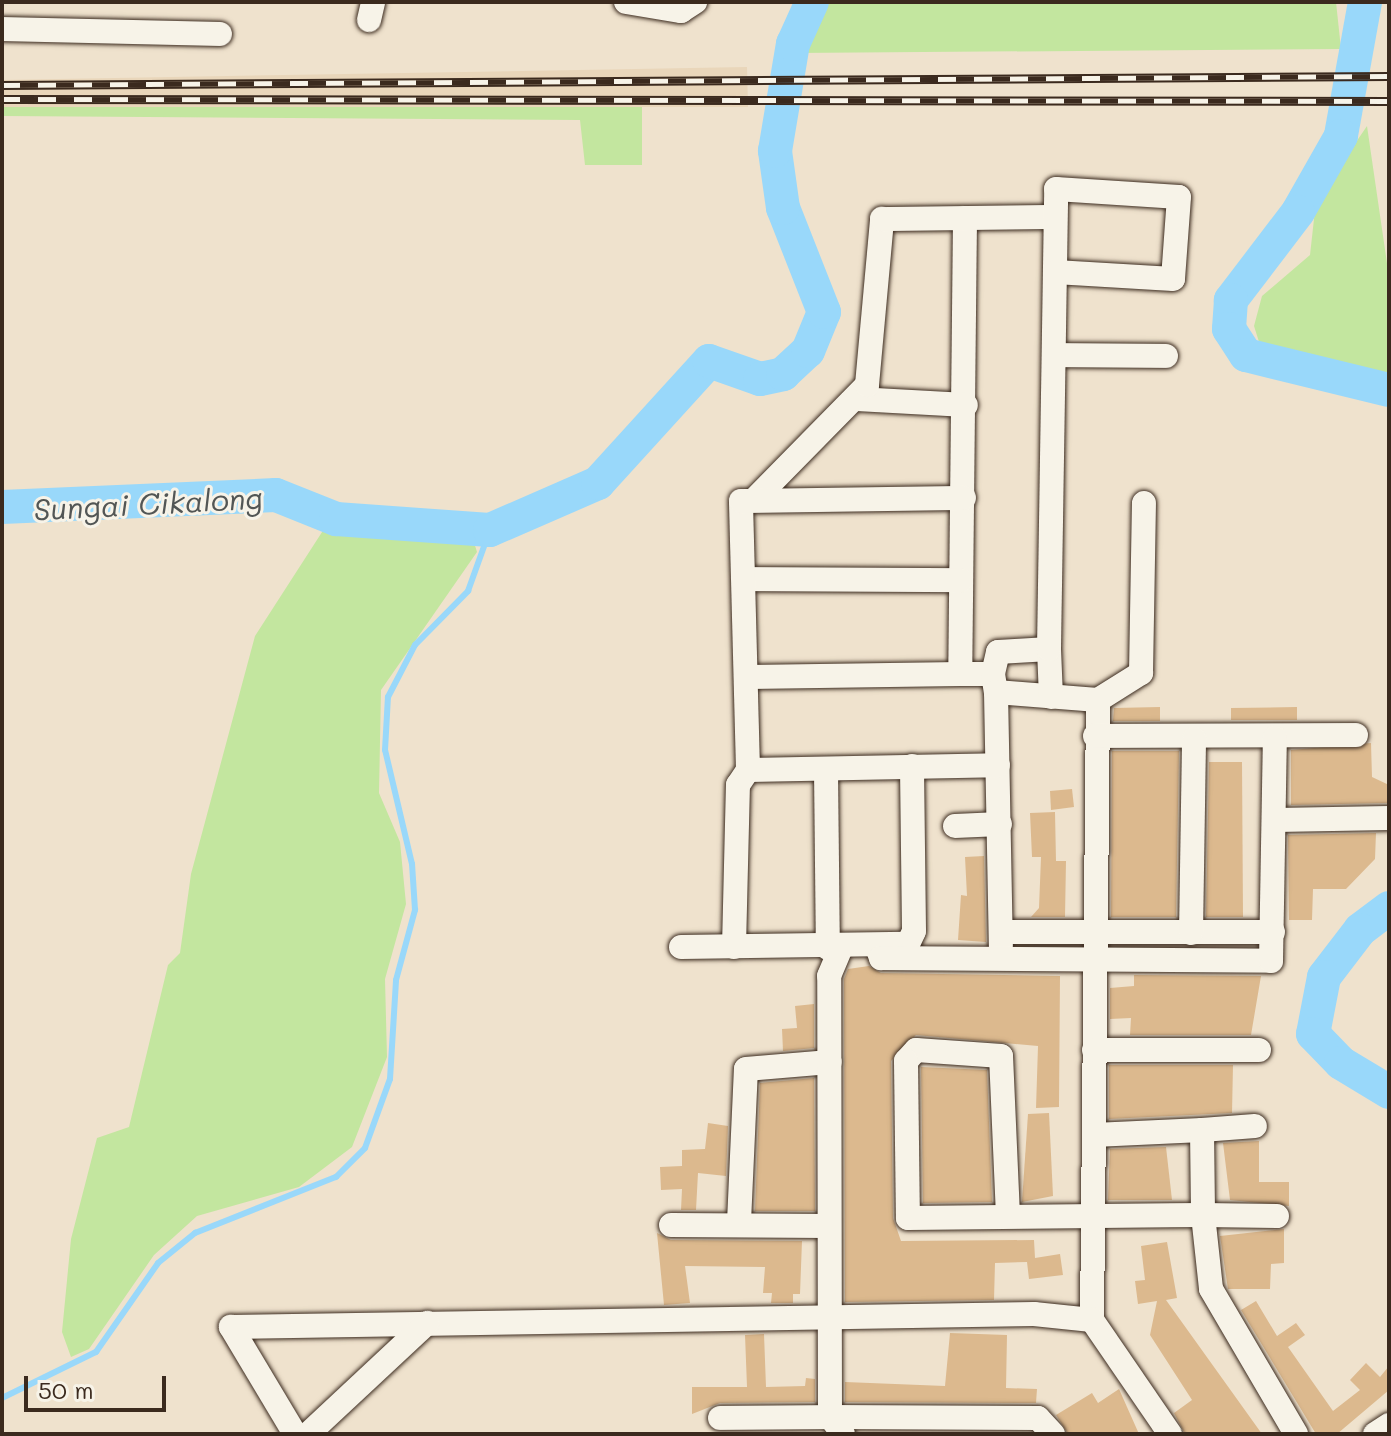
<!DOCTYPE html>
<style>
body{margin:0}
#map{position:relative;width:1391px;height:1436px;overflow:hidden;background:#efe2cd;font-family:Mali,sans-serif}
div>[style]{position:absolute}
.built>*{inset:0;background:#e9d6ba}
.green>*{inset:0;background:#c3e69f}
.stream>*{height:6px;margin:-3px;padding:0 3px;transform-origin:3px;border-radius:3px;background:#99d8fa}
.river>*{height:34px;margin:-17px;padding:0 17px;transform-origin:17px;border-radius:17px;background:#99d8fa}
.building>*{inset:0;background:#dcb98e}
.roads{filter:drop-shadow(0 0 2px #3b2a1e) drop-shadow(0 0 2px #3b2a1e)}
.minor>*{height:24px;margin:-12px;padding:0 12px;transform-origin:12px;border-radius:12px;background:#f7f3e8}
.rail>*{height:9px;margin-top:-4.5px;transform-origin:0;background:repeating-linear-gradient(90deg,#f7f3e8 0 18px,#3b2a1e 0 36px);box-sizing:border-box;border-block:2px solid #3b2a1e}
span{translate:-50% -50%;white-space:nowrap;text-align:center;line-height:1.15;-webkit-text-stroke:6px #f7f3e8;paint-order:stroke}
.water-label{font-size:30px;color:#525655;font-style:italic}
.frame{position:absolute;inset:0;border:4px solid #3b2a1e;pointer-events:none}
.scale{position:absolute;left:24px;top:1376px;width:142px;height:36px;box-sizing:border-box;border:4px solid #3b2a1e;border-top:0;padding-left:10px;font-size:24px;line-height:28px;white-space:nowrap;color:#3b2a1e;-webkit-text-stroke:6px #f7f3e8;paint-order:stroke}
</style>
<div id="map">
<div class="built">
<div style="clip-path:polygon(747px 67px,748px 107px,2px 107px,2px 80px)"></div>
</div>
<div class="green">
<div style="clip-path:polygon(820px 2px,1336px 2px,1341px 49px,795px 53px)"></div>
<div style="clip-path:polygon(2px 107px,642px 107px,642px 165px,585px 165px,580px 120px,2px 116px)"></div>
<div style="clip-path:polygon(1367px 126px,1389px 277px,1389px 383px,1278px 358px,1260px 345px,1254px 326px,1262px 296px,1310px 255px,1316px 201px)"></div>
<div style="clip-path:polygon(324px 529px,473px 539px,477px 552px,381px 690px,379px 793px,400px 842px,406px 904px,385px 979px,387px 1057px,352px 1147px,299px 1187px,197px 1216px,154px 1255px,89px 1349px,71px 1357px,62px 1332px,71px 1239px,97px 1138px,129px 1127px,168px 965px,180px 953px,191px 874px,255px 636px)"></div>
</div>
<div class="stream">
<div style="left:2px;top:1398px;width:105px;rotate:-26.1deg"></div>
<div style="left:96px;top:1352px;width:108px;rotate:-55.1deg"></div>
<div style="left:158px;top:1263px;width:48px;rotate:-39deg"></div>
<div style="left:195px;top:1233px;width:152px;rotate:-21.7deg"></div>
<div style="left:336px;top:1177px;width:41px;rotate:-45deg"></div>
<div style="left:365px;top:1148px;width:73px;rotate:-70.1deg"></div>
<div style="left:390px;top:1079px;width:99px;rotate:-86.5deg"></div>
<div style="left:396px;top:980px;width:73px;rotate:-74.8deg"></div>
<div style="left:415px;top:910px;width:46px;rotate:-93.7deg"></div>
<div style="left:412px;top:864px;width:117px;rotate:-103.3deg"></div>
<div style="left:385px;top:750px;width:53px;rotate:-86.8deg"></div>
<div style="left:388px;top:697px;width:59px;rotate:-62.6deg"></div>
<div style="left:415px;top:645px;width:76px;rotate:-45.5deg"></div>
<div style="left:468px;top:591px;width:65px;rotate:-70.2deg"></div>
</div>
<div class="river">
<div style="left:1365px;top:2px;width:136px;rotate:100.2deg"></div>
<div style="left:1341px;top:136px;width:87px;rotate:119.5deg"></div>
<div style="left:1298px;top:212px;width:111px;rotate:127.3deg"></div>
<div style="left:1231px;top:300px;width:29px;rotate:94deg"></div>
<div style="left:1229px;top:329px;width:31px;rotate:57deg"></div>
<div style="left:1246px;top:355px;width:147px;rotate:13.8deg"></div>
<div style="left:2px;top:507px;width:274px;rotate:-2.5deg"></div>
<div style="left:276px;top:495px;width:65px;rotate:21.8deg"></div>
<div style="left:336px;top:519px;width:154px;rotate:4.1deg"></div>
<div style="left:490px;top:530px;width:118px;rotate:-23.5deg"></div>
<div style="left:598px;top:483px;width:165px;rotate:-47.7deg"></div>
<div style="left:709px;top:361px;width:54px;rotate:19.4deg"></div>
<div style="left:760px;top:379px;width:24px;rotate:-12deg"></div>
<div style="left:783px;top:374px;width:34px;rotate:-43deg"></div>
<div style="left:808px;top:351px;width:42px;rotate:-67.7deg"></div>
<div style="left:824px;top:312px;width:112px;rotate:-111.5deg"></div>
<div style="left:783px;top:208px;width:58px;rotate:-98deg"></div>
<div style="left:775px;top:151px;width:109px;rotate:-80.5deg"></div>
<div style="left:793px;top:44px;width:46px;rotate:-65.7deg"></div>
<div style="left:1389px;top:908px;width:36px;rotate:143deg"></div>
<div style="left:1360px;top:930px;width:59px;rotate:127.5deg"></div>
<div style="left:1324px;top:977px;width:58px;rotate:100.9deg"></div>
<div style="left:1313px;top:1034px;width:40px;rotate:46deg"></div>
<div style="left:1341px;top:1063px;width:56px;rotate:31.1deg"></div>
</div>
<div class="building">
<div style="clip-path:polygon(1160px 707px,1160px 721px,1113px 721px,1114px 708px)"></div>
<div style="clip-path:polygon(1297px 707px,1297px 720px,1231px 720px,1231px 708px)"></div>
<div style="clip-path:polygon(1371px 743px,1372px 777px,1389px 785px,1389px 803px,1291px 805px,1291px 750px)"></div>
<div style="clip-path:polygon(1112px 751px,1179px 751px,1176px 917px,1111px 917px)"></div>
<div style="clip-path:polygon(1209px 762px,1242px 762px,1243px 917px,1206px 917px)"></div>
<div style="clip-path:polygon(1072px 789px,1074px 807px,1051px 810px,1050px 791px)"></div>
<div style="clip-path:polygon(1055px 812px,1056px 861px,1066px 861px,1065px 917px,1031px 917px,1039px 908px,1041px 857px,1032px 857px,1030px 813px)"></div>
<div style="clip-path:polygon(1376px 833px,1375px 859px,1346px 889px,1313px 889px,1312px 920px,1289px 920px,1288px 835px)"></div>
<div style="clip-path:polygon(984px 856px,986px 942px,958px 940px,961px 895px,967px 896px,965px 857px)"></div>
<div style="clip-path:polygon(869px 966px,881px 973px,1060px 976px,1059px 1107px,1036px 1108px,1038px 1046px,916px 1035px,891px 1061px,893px 1218px,901px 1241px,1034px 1240px,1035px 1258px,1060px 1254px,1063px 1275px,1029px 1279px,1027px 1262px,995px 1263px,994px 1300px,845px 1302px,844px 979px,848px 969px)"></div>
<div style="clip-path:polygon(1134px 975px,1261px 976px,1251px 1035px,1130px 1035px,1131px 1018px,1110px 1019px,1110px 988px,1134px 986px)"></div>
<div style="clip-path:polygon(814px 1004px,814px 1048px,783px 1051px,782px 1029px,797px 1028px,795px 1006px)"></div>
<div style="clip-path:polygon(1109px 1065px,1233px 1065px,1232px 1113px,1109px 1119px)"></div>
<div style="clip-path:polygon(921px 1067px,987px 1070px,992px 1202px,923px 1203px)"></div>
<div style="clip-path:polygon(814px 1078px,815px 1211px,755px 1211px,760px 1083px)"></div>
<div style="clip-path:polygon(1049px 1113px,1053px 1196px,1022px 1202px,1028px 1114px)"></div>
<div style="clip-path:polygon(708px 1123px,728px 1126px,726px 1176px,698px 1173px,696px 1210px,681px 1210px,682px 1189px,661px 1190px,660px 1167px,682px 1166px,682px 1150px,705px 1149px)"></div>
<div style="clip-path:polygon(1259px 1141px,1259px 1182px,1289px 1182px,1289px 1206px,1230px 1200px,1223px 1143px)"></div>
<div style="clip-path:polygon(1166px 1147px,1172px 1200px,1108px 1200px,1110px 1149px)"></div>
<div style="clip-path:polygon(1284px 1229px,1284px 1263px,1271px 1264px,1270px 1289px,1228px 1289px,1220px 1236px)"></div>
<div style="clip-path:polygon(657px 1233px,671px 1240px,802px 1241px,800px 1294px,793px 1294px,793px 1303px,771px 1303px,772px 1293px,763px 1293px,765px 1267px,685px 1266px,690px 1303px,664px 1305px)"></div>
<div style="clip-path:polygon(1167px 1242px,1177px 1298px,1166px 1300px,1262px 1434px,1185px 1434px,1174px 1413px,1192px 1400px,1150px 1335px,1157px 1301px,1138px 1304px,1135px 1281px,1145px 1280px,1141px 1246px)"></div>
<div style="clip-path:polygon(1256px 1301px,1277px 1336px,1296px 1323px,1305px 1335px,1288px 1347px,1333px 1411px,1360px 1390px,1350px 1380px,1366px 1363px,1380px 1377px,1389px 1366px,1389px 1390px,1337px 1434px,1316px 1434px,1241px 1310px)"></div>
<div style="clip-path:polygon(950px 1333px,1007px 1335px,1006px 1388px,1037px 1389px,1036px 1403px,845px 1402px,845px 1382px,945px 1386px)"></div>
<div style="clip-path:polygon(764px 1334px,766px 1387px,805px 1386px,806px 1378px,815px 1379px,815px 1402px,720px 1403px,692px 1414px,692px 1387px,747px 1387px,745px 1335px)"></div>
<div style="clip-path:polygon(1119px 1389px,1139px 1434px,1068px 1434px,1056px 1415px,1092px 1393px,1098px 1403px)"></div>
</div>
<div class="roads">
<div class="minor">
<div style="left:626px;top:2px;width:56px;rotate:9.3deg"></div>
<div style="left:681px;top:11px;width:17px;rotate:-33deg"></div>
<div style="left:369px;top:20px;width:18px;rotate:-77deg"></div>
<div style="left:2px;top:29px;width:218px;rotate:1.3deg"></div>
<div style="left:965px;top:218px;width:456px;rotate:90.6deg"></div>
<div style="left:960px;top:674px;width:33px"></div>
<div style="left:1056px;top:355px;width:110px;rotate:0.5deg"></div>
<div style="left:857px;top:399px;width:109px;rotate:3.2deg"></div>
<div style="left:757px;top:497px;width:157px;rotate:-45.5deg"></div>
<div style="left:867px;top:385px;width:167px;rotate:-84.8deg"></div>
<div style="left:882px;top:219px;width:173px;rotate:-0.7deg"></div>
<div style="left:744px;top:579px;width:217px;rotate:0.3deg"></div>
<div style="left:1049px;top:649px;width:51px;rotate:176.6deg"></div>
<div style="left:998px;top:652px;width:23px;rotate:103deg"></div>
<div style="left:993px;top:674px;width:18px;rotate:81deg"></div>
<div style="left:996px;top:692px;width:102px;rotate:4.5deg"></div>
<div style="left:1098px;top:700px;width:620px;rotate:90.55deg"></div>
<div style="left:1092px;top:1320px;width:138px;rotate:55.6deg"></div>
<div style="left:749px;top:677px;width:211px;rotate:-0.8deg"></div>
<div style="left:996px;top:692px;width:254px;rotate:88.9deg"></div>
<div style="left:1051px;top:697px;width:48px;rotate:-92.4deg"></div>
<div style="left:1049px;top:649px;width:460px;rotate:-89.1deg"></div>
<div style="left:1056px;top:189px;width:123px;rotate:3.7deg"></div>
<div style="left:1179px;top:197px;width:82px;rotate:94.2deg"></div>
<div style="left:1173px;top:279px;width:118px;rotate:-176.6deg"></div>
<div style="left:1098px;top:700px;width:51px;rotate:-32.1deg"></div>
<div style="left:1141px;top:673px;width:170px;rotate:-89deg"></div>
<div style="left:1095px;top:736px;width:261px;rotate:-0.2deg"></div>
<div style="left:826px;top:769px;width:179px;rotate:89.4deg"></div>
<div style="left:748px;top:770px;width:269px;rotate:-91.5deg"></div>
<div style="left:741px;top:501px;width:223px;rotate:-0.8deg"></div>
<div style="left:748px;top:770px;width:250px;rotate:-1.1deg"></div>
<div style="left:1276px;top:820px;width:113px;rotate:-1deg"></div>
<div style="left:955px;top:826px;width:45px;rotate:-2.5deg"></div>
<div style="left:1001px;top:932px;width:272px"></div>
<div style="left:1191px;top:933px;width:194px;rotate:-89.1deg"></div>
<div style="left:681px;top:947px;width:227px;rotate:-0.8deg"></div>
<div style="left:908px;top:944px;width:14px;rotate:-65deg"></div>
<div style="left:914px;top:931px;width:165px;rotate:-90.7deg"></div>
<div style="left:734px;top:947px;width:162px;rotate:-88.6deg"></div>
<div style="left:738px;top:785px;width:18px;rotate:-56deg"></div>
<div style="left:877px;top:947px;width:12px;rotate:70deg"></div>
<div style="left:881px;top:958px;width:390px;rotate:0.4deg"></div>
<div style="left:1271px;top:961px;width:223px;rotate:-89deg"></div>
<div style="left:1094px;top:1050px;width:165px"></div>
<div style="left:1202px;top:1130px;width:53px;rotate:-4.3deg"></div>
<div style="left:1094px;top:1135px;width:108px;rotate:-2.7deg"></div>
<div style="left:1202px;top:1130px;width:85px;rotate:89.3deg"></div>
<div style="left:1203px;top:1215px;width:74px;rotate:0.8deg"></div>
<div style="left:1008px;top:1216px;width:160px;rotate:-92.5deg"></div>
<div style="left:1001px;top:1056px;width:85px;rotate:-176deg"></div>
<div style="left:916px;top:1050px;width:15px;rotate:132deg"></div>
<div style="left:906px;top:1061px;width:157px;rotate:89.3deg"></div>
<div style="left:908px;top:1218px;width:295px;rotate:-0.6deg"></div>
<div style="left:1203px;top:1215px;width:74px;rotate:83.8deg"></div>
<div style="left:1211px;top:1289px;width:168px;rotate:59.6deg"></div>
<div style="left:739px;top:1222px;width:153px;rotate:-87.4deg"></div>
<div style="left:746px;top:1069px;width:84px;rotate:-4.8deg"></div>
<div style="left:671px;top:1225px;width:157px;rotate:0.4deg"></div>
<div style="left:720px;top:1418px;width:110px;rotate:-0.5deg"></div>
<div style="left:830px;top:1417px;width:441px;rotate:-90.1deg"></div>
<div style="left:829px;top:976px;width:30px;rotate:-67deg"></div>
<div style="left:295px;top:1434px;width:125px;rotate:-120.9deg"></div>
<div style="left:231px;top:1327px;width:803px;rotate:-0.93deg"></div>
<div style="left:1034px;top:1314px;width:58px;rotate:5.9deg"></div>
<div style="left:308px;top:1434px;width:163px;rotate:-43deg"></div>
<div style="left:843px;top:1434px;width:21px;rotate:-127deg"></div>
<div style="left:830px;top:1417px;width:208px;rotate:0.3deg"></div>
<div style="left:1038px;top:1418px;width:22px;rotate:47deg"></div>
<div style="left:1375px;top:1434px;width:17px;rotate:-33deg"></div>
</div>
</div>
<div class="rail">
<div style="left:2px;top:85px;width:1387px;rotate:-0.37deg"></div>
<div style="left:2px;top:99px;width:1387px;rotate:0.08deg"></div>
</div>
<div class="water-label">
<span style="left:148px;top:503px;rotate:-3deg">Sungai Cikalong</span>
</div>
<div class="frame"></div>
<div class="scale">50 m</div>
</div>
